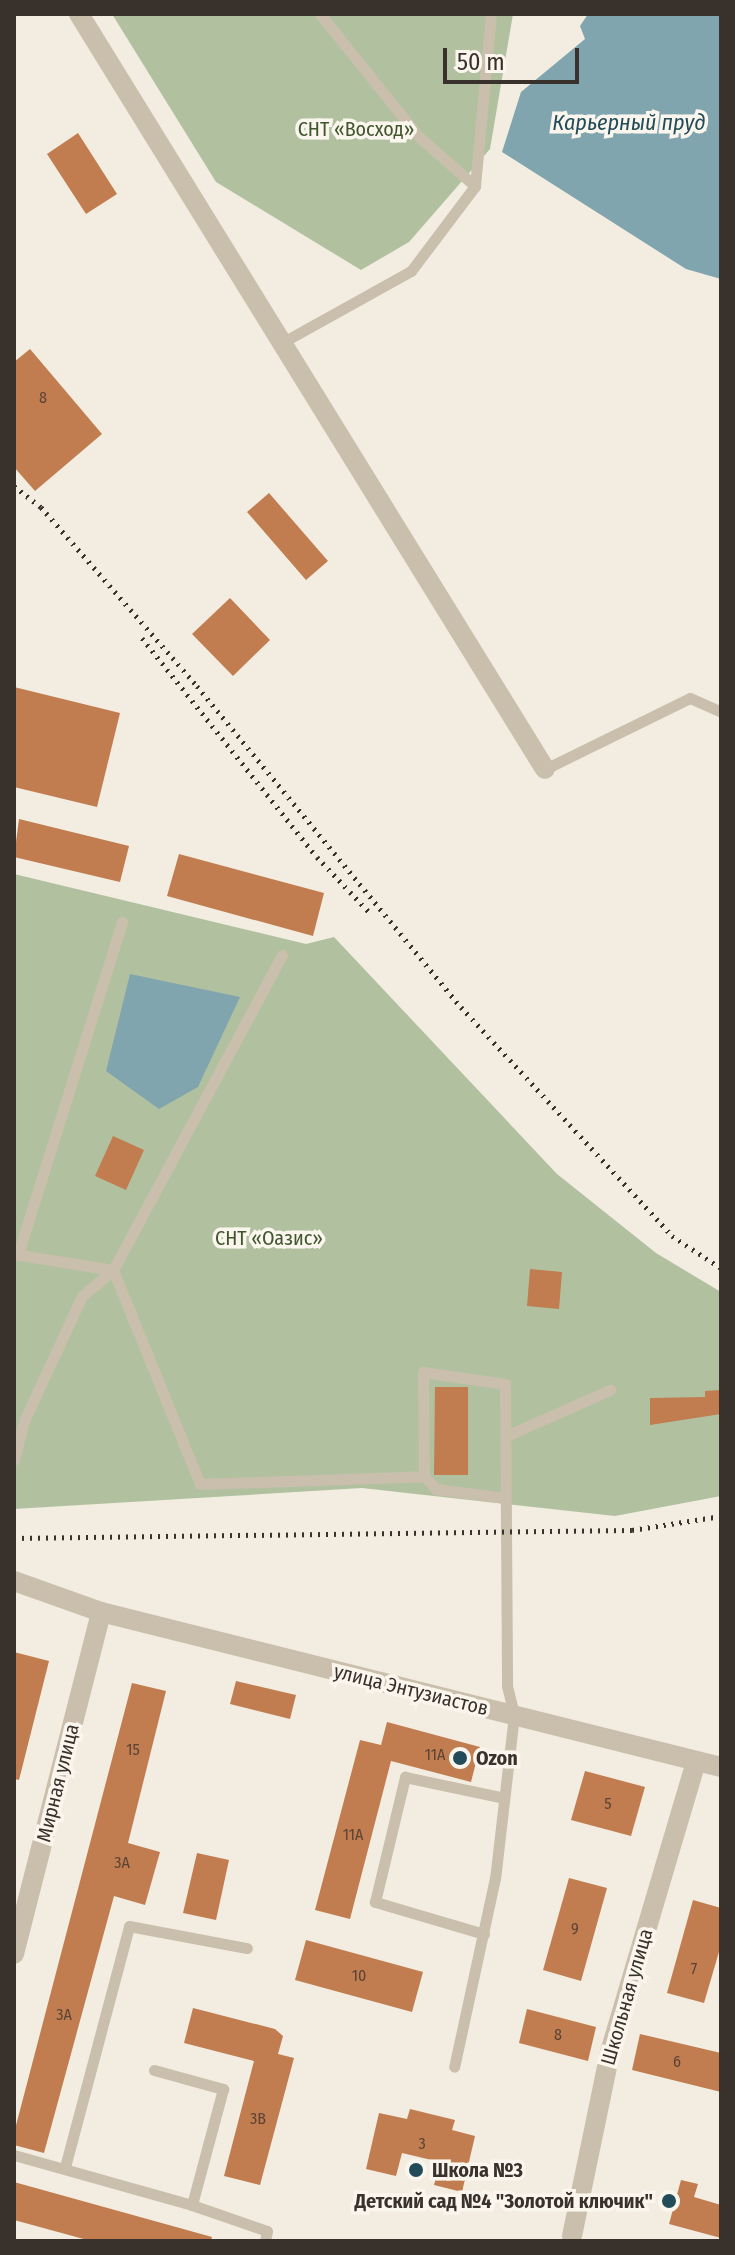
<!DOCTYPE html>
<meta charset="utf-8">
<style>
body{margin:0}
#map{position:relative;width:735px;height:2255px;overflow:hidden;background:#f2ede0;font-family:"Fira Sans Condensed",sans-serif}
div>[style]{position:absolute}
.green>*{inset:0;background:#b1c1a0}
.water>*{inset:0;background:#80a5ae}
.building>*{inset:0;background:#c17d50}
.service>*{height:11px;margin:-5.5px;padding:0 5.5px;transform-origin:5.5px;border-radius:5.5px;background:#cabfac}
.minor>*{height:20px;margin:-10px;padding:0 10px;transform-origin:10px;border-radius:10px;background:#cabfac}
.rail>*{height:5px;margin-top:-2.5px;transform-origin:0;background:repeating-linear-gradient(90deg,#39312b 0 2px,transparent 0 8px)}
.dots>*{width:22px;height:22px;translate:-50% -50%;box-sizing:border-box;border:4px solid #faf6ed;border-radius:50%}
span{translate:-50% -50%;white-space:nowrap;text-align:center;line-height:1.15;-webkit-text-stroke:7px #faf6ed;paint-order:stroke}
.number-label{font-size:16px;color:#5b4434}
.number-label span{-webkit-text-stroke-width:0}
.park-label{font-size:20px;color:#41562f}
.street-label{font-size:20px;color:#39312b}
.poi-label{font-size:20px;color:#39312b;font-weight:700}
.left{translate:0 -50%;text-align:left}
.right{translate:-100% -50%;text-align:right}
.water-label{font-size:22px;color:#224c59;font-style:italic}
.frame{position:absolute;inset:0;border:16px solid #39312b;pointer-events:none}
.scale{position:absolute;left:443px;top:48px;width:136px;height:36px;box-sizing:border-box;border:4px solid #39312b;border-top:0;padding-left:10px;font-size:24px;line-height:28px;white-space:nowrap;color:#39312b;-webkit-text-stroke:6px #faf6ed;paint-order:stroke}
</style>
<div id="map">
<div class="green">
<div style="clip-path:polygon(112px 14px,513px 14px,490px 149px,409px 242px,361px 270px,216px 182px)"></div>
<div style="clip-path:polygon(14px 874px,306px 944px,334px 937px,557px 1174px,656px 1253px,721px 1292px,721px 1496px,615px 1516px,362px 1488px,14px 1509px)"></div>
</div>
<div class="water">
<div style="clip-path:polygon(588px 14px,721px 14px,721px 279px,686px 269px,502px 152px,521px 92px,585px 39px,580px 26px)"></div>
<div style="clip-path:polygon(130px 974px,240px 997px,198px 1087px,159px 1109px,106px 1071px)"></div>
</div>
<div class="building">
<div style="clip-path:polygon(78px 133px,117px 194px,86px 214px,47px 154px)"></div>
<div style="clip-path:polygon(30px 349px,102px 434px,35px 491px,14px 467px,14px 362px)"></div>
<div style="clip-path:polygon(269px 493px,328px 561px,306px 580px,247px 512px)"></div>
<div style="clip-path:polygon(230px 598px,270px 640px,233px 676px,192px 634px)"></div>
<div style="clip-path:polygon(14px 687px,120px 713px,97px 807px,14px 787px)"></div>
<div style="clip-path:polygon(19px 819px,129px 846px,120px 882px,14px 857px)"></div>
<div style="clip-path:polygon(179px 854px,324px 893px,313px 936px,167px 896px)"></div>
<div style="clip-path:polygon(113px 1136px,144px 1150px,126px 1190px,95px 1176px)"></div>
<div style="clip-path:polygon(530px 1269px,562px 1272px,559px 1309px,527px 1306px)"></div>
<div style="clip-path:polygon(435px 1387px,468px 1387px,468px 1475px,434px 1475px)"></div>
<div style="clip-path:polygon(721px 1390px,721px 1414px,650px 1425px,650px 1398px,705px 1397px,705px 1391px)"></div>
<div style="clip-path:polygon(14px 1652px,49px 1661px,19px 1780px,14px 1779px)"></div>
<div style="clip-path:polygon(236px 1681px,296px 1695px,290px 1719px,230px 1704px)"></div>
<div style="clip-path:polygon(132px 1683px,166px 1691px,128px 1843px,160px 1852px,145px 1905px,114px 1896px,44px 2153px,14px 2145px,14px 2133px)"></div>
<div style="clip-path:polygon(387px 1722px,480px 1747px,471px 1782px,391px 1761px,350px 1919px,315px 1910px,360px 1740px,381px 1745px)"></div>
<div style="clip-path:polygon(585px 1771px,645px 1787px,631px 1836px,571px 1820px)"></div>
<div style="clip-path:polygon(197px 1853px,229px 1860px,216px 1920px,183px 1913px)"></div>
<div style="clip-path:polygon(569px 1878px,607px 1888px,581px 1981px,543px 1970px)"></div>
<div style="clip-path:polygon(693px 1900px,721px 1908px,721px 1945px,704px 2003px,667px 1993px)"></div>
<div style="clip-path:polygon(306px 1940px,423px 1972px,412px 2012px,295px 1980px)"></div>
<div style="clip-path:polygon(193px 2008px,275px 2029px,283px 2036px,278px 2054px,294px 2058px,260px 2185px,224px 2176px,254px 2061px,184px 2043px)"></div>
<div style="clip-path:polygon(527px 2009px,596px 2027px,588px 2061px,519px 2043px)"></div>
<div style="clip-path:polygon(640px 2034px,721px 2053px,721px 2092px,632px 2070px)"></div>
<div style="clip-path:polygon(410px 2109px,455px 2120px,452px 2130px,475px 2136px,462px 2192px,434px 2185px,440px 2162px,402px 2153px,396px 2176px,366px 2169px,379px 2113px,407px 2119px)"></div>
<div style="clip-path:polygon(681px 2180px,698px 2184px,694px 2197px,721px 2205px,721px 2238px,669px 2224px)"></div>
<div style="clip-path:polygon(14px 2182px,212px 2237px,211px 2241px,91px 2241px,14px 2220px)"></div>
</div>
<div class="service">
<div style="left:320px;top:14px;width:156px;rotate:51.2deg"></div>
<div style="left:418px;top:136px;width:76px;rotate:41.3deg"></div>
<div style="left:285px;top:341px;width:144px;rotate:-29.1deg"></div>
<div style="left:411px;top:271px;width:106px;rotate:-53deg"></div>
<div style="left:475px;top:186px;width:173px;rotate:-84.7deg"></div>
<div style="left:545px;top:769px;width:161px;rotate:-26.1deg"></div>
<div style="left:690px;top:698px;width:34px;rotate:24deg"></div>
<div style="left:282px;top:955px;width:357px;rotate:118.2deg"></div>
<div style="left:113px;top:1270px;width:231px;rotate:67.9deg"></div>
<div style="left:200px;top:1484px;width:224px;rotate:-2deg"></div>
<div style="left:424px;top:1476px;width:104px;rotate:-90.6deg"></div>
<div style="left:423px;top:1372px;width:83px;rotate:8.3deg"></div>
<div style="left:505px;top:1384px;width:302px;rotate:89.6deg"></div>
<div style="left:507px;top:1686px;width:30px;rotate:76deg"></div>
<div style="left:514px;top:1715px;width:164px;rotate:96.6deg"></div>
<div style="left:495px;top:1878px;width:193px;rotate:102.2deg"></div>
<div style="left:14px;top:1254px;width:100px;rotate:9.2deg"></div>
<div style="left:113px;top:1270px;width:40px;rotate:140deg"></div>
<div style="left:82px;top:1296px;width:138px;rotate:114.9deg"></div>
<div style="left:24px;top:1421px;width:40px;rotate:104.4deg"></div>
<div style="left:18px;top:1254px;width:348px;rotate:-72.6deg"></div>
<div style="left:506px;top:1436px;width:114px;rotate:-23.9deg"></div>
<div style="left:424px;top:1476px;width:18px;rotate:47deg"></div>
<div style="left:436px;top:1489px;width:70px;rotate:7.4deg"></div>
<div style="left:484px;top:1934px;width:114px;rotate:-163.6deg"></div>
<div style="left:375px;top:1902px;width:129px;rotate:-76.5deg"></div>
<div style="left:405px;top:1777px;width:97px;rotate:11.9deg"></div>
<div style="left:154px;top:2070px;width:72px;rotate:15.4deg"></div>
<div style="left:223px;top:2089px;width:120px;rotate:105deg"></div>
<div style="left:14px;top:2155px;width:185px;rotate:15.7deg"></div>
<div style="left:192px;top:2205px;width:79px;rotate:19.1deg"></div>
<div style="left:267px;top:2231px;width:10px;rotate:101deg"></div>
<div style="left:65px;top:2167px;width:249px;rotate:-75.1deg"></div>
<div style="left:129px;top:1926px;width:120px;rotate:10.6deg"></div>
</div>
<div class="minor">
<div style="left:79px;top:14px;width:887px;rotate:58.32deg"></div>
<div style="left:14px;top:1581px;width:92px;rotate:19.6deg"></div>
<div style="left:101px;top:1612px;width:639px;rotate:14.04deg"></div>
<div style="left:14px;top:1954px;width:353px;rotate:-75.7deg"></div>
<div style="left:572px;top:2236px;width:188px;rotate:-78.3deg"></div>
<div style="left:610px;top:2052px;width:303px;rotate:-73.5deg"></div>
</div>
<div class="rail">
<div style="left:14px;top:486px;width:34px;rotate:38deg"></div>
<div style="left:41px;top:507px;width:237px;rotate:48.9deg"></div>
<div style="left:197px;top:686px;width:416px;rotate:50.6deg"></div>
<div style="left:461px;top:1007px;width:311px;rotate:47.3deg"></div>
<div style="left:672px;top:1236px;width:59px;rotate:33.1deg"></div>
<div style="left:142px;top:638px;width:280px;rotate:51.4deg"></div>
<div style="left:317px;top:857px;width:76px;rotate:46.6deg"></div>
<div style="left:14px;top:1538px;width:618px;rotate:-0.74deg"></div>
<div style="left:632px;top:1530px;width:90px;rotate:-8.9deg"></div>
</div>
<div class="dots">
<div style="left:460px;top:1758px;background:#224c59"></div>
<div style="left:416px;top:2170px;background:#224c59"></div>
<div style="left:669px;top:2201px;background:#224c59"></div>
</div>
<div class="number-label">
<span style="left:43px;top:398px">8</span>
<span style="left:133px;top:1750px">15</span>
<span style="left:435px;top:1755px">11А</span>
<span style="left:608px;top:1804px">5</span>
<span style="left:353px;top:1835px">11А</span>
<span style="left:122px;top:1863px">3А</span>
<span style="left:575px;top:1929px">9</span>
<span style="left:694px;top:1969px">7</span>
<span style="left:359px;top:1976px">10</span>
<span style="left:64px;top:2015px">3А</span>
<span style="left:558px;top:2035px">8</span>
<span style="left:677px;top:2062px">6</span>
<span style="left:258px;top:2119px">3В</span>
<span style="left:422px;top:2144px">3</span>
</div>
<div class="park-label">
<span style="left:356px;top:129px">СНТ «Восход»</span>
<span style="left:269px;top:1238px">СНТ «Оазис»</span>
</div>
<div class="street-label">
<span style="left:411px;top:1690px;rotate:14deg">улица Энтузиастов</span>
<span style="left:58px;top:1783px;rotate:-76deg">Мирная улица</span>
<span style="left:627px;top:1997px;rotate:-74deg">Школьная улица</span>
</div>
<div class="poi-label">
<span class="left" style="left:476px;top:1758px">Ozon</span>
<span class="left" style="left:432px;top:2170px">Школа №3</span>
<span class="right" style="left:653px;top:2201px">Детский сад №4 "Золотой ключик"</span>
</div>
<div class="water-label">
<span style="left:629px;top:123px">Карьерный пруд</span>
</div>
<div class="frame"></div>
<div class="scale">50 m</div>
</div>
